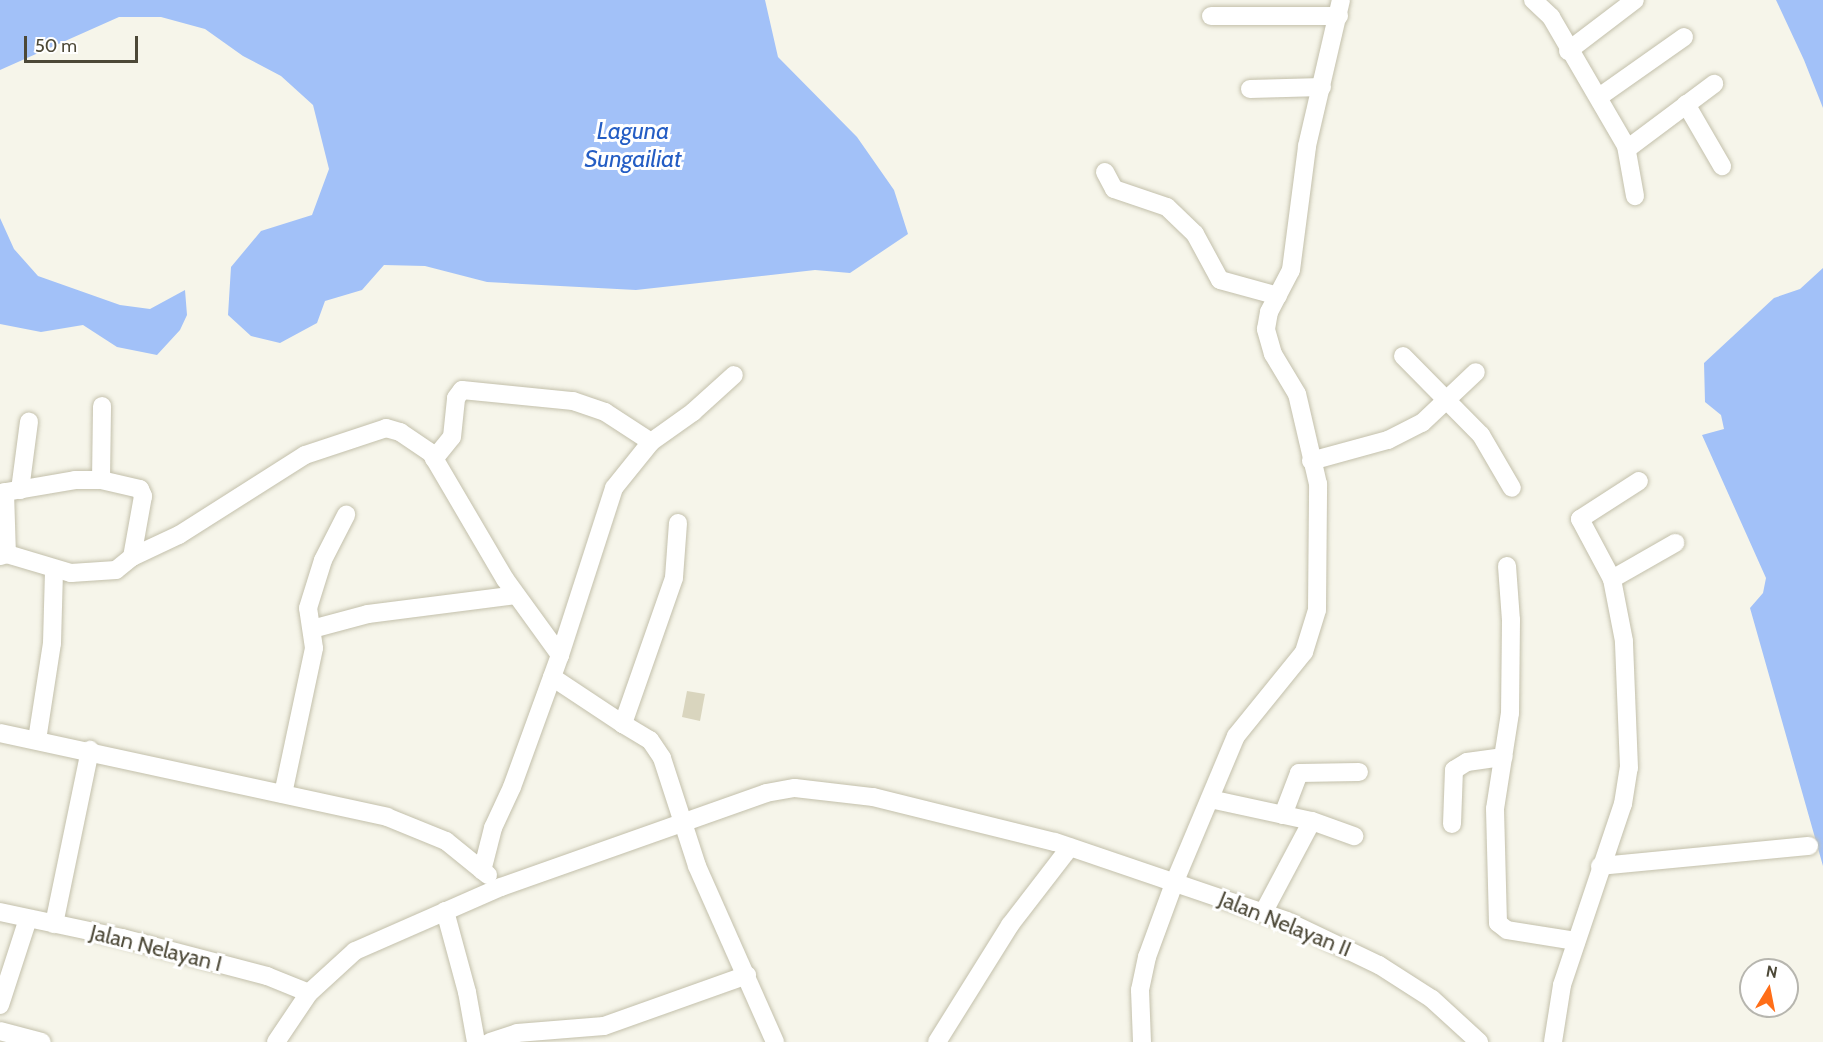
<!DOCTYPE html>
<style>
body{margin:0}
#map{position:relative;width:1823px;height:1042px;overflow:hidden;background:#f6f5ea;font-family:Cabin,sans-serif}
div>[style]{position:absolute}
.water>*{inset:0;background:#a2c1f8}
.building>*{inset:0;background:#d9d5be}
.roads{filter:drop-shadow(0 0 2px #c3c0ab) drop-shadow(0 0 2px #c3c0ab)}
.minor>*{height:18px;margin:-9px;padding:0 9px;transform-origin:9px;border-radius:9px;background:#fff}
span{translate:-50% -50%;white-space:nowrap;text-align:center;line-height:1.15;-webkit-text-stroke:6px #fff;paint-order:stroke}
.street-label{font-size:22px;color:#4c4837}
.water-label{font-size:24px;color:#245dc4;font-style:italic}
.north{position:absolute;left:1739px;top:958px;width:60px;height:60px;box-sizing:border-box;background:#fff;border:2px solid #b7b6af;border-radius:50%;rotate:10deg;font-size:16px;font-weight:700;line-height:24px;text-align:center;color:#4c4837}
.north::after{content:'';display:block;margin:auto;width:21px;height:27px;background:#ff6e18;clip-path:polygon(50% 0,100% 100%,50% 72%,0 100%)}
.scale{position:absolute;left:24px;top:36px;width:114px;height:27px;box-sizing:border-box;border:3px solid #4c4837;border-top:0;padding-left:8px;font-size:18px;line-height:21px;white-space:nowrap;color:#4c4837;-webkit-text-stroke:4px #fff;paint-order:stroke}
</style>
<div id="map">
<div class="water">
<div style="clip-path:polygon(0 0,765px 0,778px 57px,857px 137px,894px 190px,908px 234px,850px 273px,815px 270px,636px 290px,487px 282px,425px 266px,384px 265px,362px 290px,325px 301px,317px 323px,280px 343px,251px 336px,228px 315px,231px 267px,261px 231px,312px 215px,329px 169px,313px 105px,281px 76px,243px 56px,205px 29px,161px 17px,119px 17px,0 70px)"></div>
<div style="clip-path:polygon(1776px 0,1823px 0,1823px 108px,1804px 60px)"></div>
<div style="clip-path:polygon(0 218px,14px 249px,38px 276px,120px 305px,150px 309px,185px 290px,187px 315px,180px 330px,157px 355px,117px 347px,83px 325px,41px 332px,0 324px)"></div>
<div style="clip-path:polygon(1823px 268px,1823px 866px,1750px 608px,1763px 593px,1766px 578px,1702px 435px,1724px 429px,1721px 415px,1705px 402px,1704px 363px,1774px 298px,1800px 289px)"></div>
</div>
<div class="building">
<div style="clip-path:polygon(687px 691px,705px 694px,700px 721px,682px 717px)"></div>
</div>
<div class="roads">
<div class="minor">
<div style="left:1533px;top:0;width:25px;rotate:43deg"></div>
<div style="left:1551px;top:17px;width:149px;rotate:59.8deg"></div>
<div style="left:1626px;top:146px;width:51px;rotate:79.8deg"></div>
<div style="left:1211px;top:16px;width:128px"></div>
<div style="left:1568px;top:51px;width:84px;rotate:-37.3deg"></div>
<div style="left:1250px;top:89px;width:72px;rotate:-1.6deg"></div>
<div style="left:1599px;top:97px;width:104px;rotate:-35.2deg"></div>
<div style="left:1686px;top:104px;width:72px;rotate:59.9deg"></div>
<div style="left:1627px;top:149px;width:109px;rotate:-36.8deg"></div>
<div style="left:1105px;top:172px;width:19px;rotate:62deg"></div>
<div style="left:1114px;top:189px;width:56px;rotate:18.8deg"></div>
<div style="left:1167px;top:207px;width:39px;rotate:44deg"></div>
<div style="left:1195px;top:234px;width:52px;rotate:61.5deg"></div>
<div style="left:1220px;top:280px;width:60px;rotate:15.4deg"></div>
<div style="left:1403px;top:356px;width:111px;rotate:45.4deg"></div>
<div style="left:1481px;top:435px;width:61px;rotate:59.7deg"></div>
<div style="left:651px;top:442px;width:52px;rotate:-35.5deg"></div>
<div style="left:693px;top:412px;width:55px;rotate:-42.1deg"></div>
<div style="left:434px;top:459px;width:28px;rotate:-51deg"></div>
<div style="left:452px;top:437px;width:39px;rotate:-84deg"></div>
<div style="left:456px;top:398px;width:10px;rotate:-53deg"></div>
<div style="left:462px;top:390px;width:112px;rotate:5.7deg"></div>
<div style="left:573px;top:401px;width:34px;rotate:19deg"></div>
<div style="left:605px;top:412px;width:55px;rotate:33.1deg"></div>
<div style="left:651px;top:442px;width:59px;rotate:128.8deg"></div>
<div style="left:614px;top:488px;width:176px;rotate:107.9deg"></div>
<div style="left:560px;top:655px;width:140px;rotate:110deg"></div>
<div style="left:512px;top:787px;width:45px;rotate:114.9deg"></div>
<div style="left:493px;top:828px;width:44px;rotate:104.3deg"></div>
<div style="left:1311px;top:461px;width:80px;rotate:-15.3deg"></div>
<div style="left:1388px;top:440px;width:38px;rotate:-27deg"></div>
<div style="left:1422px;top:423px;width:74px;rotate:-43.4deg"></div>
<div style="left:101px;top:480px;width:74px;rotate:-89.2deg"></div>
<div style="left:20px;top:490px;width:69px;rotate:-82.5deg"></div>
<div style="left:5px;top:492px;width:62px;rotate:88.2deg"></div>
<div style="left:0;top:493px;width:76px;rotate:-9.8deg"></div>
<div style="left:75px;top:480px;width:26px"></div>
<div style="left:101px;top:480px;width:40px;rotate:13deg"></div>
<div style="left:140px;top:489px;width:8px;rotate:67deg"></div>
<div style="left:143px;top:496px;width:62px;rotate:100.2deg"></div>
<div style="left:678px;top:523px;width:55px;rotate:94.2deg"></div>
<div style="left:674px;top:578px;width:155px;rotate:109.3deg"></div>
<div style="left:623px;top:724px;width:31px;rotate:31deg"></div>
<div style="left:650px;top:740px;width:22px;rotate:56deg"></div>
<div style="left:662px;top:758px;width:114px;rotate:72deg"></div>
<div style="left:697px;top:866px;width:193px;rotate:66.1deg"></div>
<div style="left:0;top:556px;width:7px;rotate:-16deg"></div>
<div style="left:7px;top:554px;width:67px;rotate:16.5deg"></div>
<div style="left:71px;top:573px;width:45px;rotate:-3.8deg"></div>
<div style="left:116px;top:570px;width:21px;rotate:-39deg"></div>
<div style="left:132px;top:557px;width:52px;rotate:-25.1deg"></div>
<div style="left:179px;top:535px;width:149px;rotate:-32.4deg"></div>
<div style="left:305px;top:455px;width:85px;rotate:-18.4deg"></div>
<div style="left:386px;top:428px;width:15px;rotate:16deg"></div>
<div style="left:400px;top:432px;width:37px;rotate:34deg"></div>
<div style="left:431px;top:453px;width:146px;rotate:59.6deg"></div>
<div style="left:505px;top:579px;width:94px;rotate:54.1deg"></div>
<div style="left:1507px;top:566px;width:54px;rotate:85.8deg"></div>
<div style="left:1511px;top:620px;width:93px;rotate:90.6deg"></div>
<div style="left:1510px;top:713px;width:97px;rotate:98.9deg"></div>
<div style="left:1495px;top:809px;width:114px;rotate:88.5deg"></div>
<div style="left:1498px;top:923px;width:11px;rotate:38deg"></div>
<div style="left:1507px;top:930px;width:70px;rotate:9.1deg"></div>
<div style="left:1612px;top:579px;width:73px;rotate:-29.7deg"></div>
<div style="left:312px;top:629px;width:58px;rotate:-15deg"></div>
<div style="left:368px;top:614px;width:149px;rotate:-7.3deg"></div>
<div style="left:552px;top:677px;width:85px;rotate:33.5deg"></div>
<div style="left:0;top:733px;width:396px;rotate:12.2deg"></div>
<div style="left:387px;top:817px;width:64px;rotate:22.1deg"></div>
<div style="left:446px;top:841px;width:54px;rotate:39deg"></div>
<div style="left:37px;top:740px;width:98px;rotate:-81.2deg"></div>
<div style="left:52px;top:643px;width:73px;rotate:-88.4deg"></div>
<div style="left:283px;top:794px;width:149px;rotate:-78deg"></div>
<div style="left:314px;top:648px;width:40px;rotate:-98.5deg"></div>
<div style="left:308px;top:608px;width:50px;rotate:-72.6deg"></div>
<div style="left:323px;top:560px;width:51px;rotate:-62.9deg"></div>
<div style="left:1210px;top:799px;width:104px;rotate:12.2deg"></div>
<div style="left:1312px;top:821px;width:45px;rotate:19.7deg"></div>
<div style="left:1283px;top:815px;width:45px;rotate:-69.1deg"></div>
<div style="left:1299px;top:773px;width:60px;rotate:-1deg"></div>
<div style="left:1452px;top:824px;width:54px;rotate:-87.9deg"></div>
<div style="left:1454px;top:770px;width:15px;rotate:-32deg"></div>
<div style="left:1467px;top:762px;width:37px;rotate:-8deg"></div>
<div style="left:1600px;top:866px;width:210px;rotate:-5.5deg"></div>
<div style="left:445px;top:911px;width:84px;rotate:74.8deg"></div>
<div style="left:467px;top:992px;width:51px;rotate:79.8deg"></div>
<div style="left:0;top:912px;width:125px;rotate:12deg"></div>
<div style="left:122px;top:938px;width:150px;rotate:14.7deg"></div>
<div style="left:267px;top:976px;width:45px;rotate:22deg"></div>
<div style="left:1263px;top:913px;width:104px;rotate:-62deg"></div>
<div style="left:54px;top:924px;width:178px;rotate:-78.3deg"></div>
<div style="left:0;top:1005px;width:90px;rotate:-72deg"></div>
<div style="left:0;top:1031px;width:43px;rotate:14.7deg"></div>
<div style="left:276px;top:1042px;width:59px;rotate:-56deg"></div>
<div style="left:309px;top:993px;width:62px;rotate:-42.4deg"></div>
<div style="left:355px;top:951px;width:159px;rotate:-23.7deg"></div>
<div style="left:501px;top:887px;width:281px;rotate:-19.5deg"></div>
<div style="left:766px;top:793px;width:29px;rotate:-10deg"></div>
<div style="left:795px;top:788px;width:79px;rotate:6.6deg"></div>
<div style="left:873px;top:797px;width:187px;rotate:13.9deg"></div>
<div style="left:1055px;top:842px;width:245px;rotate:18.8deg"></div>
<div style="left:1287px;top:921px;width:102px;rotate:25.6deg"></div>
<div style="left:1379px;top:965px;width:63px;rotate:32.7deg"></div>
<div style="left:1432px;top:999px;width:64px;rotate:42.5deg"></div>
<div style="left:490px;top:1042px;width:28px;rotate:-18deg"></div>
<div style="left:517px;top:1033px;width:87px;rotate:-4.6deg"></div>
<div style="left:604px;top:1026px;width:152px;rotate:-19.6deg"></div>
<div style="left:937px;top:1042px;width:138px;rotate:-58deg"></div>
<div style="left:1010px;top:925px;width:98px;rotate:-52.4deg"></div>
<div style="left:1142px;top:1042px;width:52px;rotate:-92.2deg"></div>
<div style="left:1140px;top:990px;width:34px;rotate:-78deg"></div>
<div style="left:1147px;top:957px;width:81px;rotate:-69.8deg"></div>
<div style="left:1175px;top:881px;width:157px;rotate:-67.2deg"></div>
<div style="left:1236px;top:736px;width:108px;rotate:-51deg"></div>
<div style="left:1304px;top:652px;width:44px;rotate:-72.8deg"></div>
<div style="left:1317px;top:610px;width:126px;rotate:-89.5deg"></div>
<div style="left:1318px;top:484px;width:92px;rotate:-103.1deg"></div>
<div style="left:1297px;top:394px;width:47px;rotate:-121deg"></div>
<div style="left:1273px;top:354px;width:26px;rotate:-106deg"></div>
<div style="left:1266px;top:329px;width:17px;rotate:-80deg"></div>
<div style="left:1269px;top:312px;width:47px;rotate:-62.4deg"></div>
<div style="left:1291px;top:270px;width:125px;rotate:-82.6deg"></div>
<div style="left:1307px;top:146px;width:150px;rotate:-76.9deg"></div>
<div style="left:1553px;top:1042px;width:58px;rotate:-81deg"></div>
<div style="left:1562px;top:985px;width:191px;rotate:-71.4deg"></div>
<div style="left:1623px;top:804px;width:36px;rotate:-81deg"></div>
<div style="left:1629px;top:768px;width:127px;rotate:-92.3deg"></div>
<div style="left:1624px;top:641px;width:63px;rotate:-101deg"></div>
<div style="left:1612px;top:579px;width:68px;rotate:-118.1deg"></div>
<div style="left:1580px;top:519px;width:70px;rotate:-32.8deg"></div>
</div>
</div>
<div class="street-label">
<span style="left:1285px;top:924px;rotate:22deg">Jalan Nelayan II</span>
<span style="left:156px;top:948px;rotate:14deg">Jalan Nelayan I</span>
</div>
<div class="water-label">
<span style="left:633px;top:145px">Laguna<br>Sungailiat</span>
</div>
<div class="north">N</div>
<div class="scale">50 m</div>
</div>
